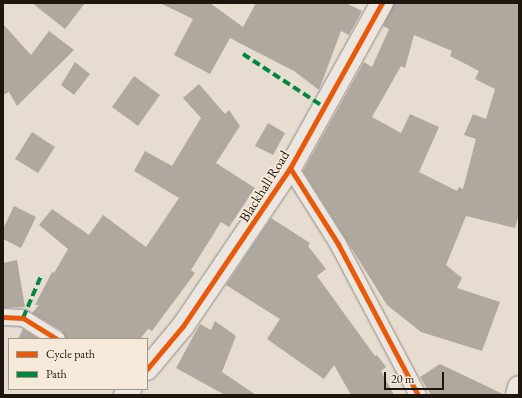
<!DOCTYPE html>
<style>
body{margin:0}
#map{position:relative;width:522px;height:398px;overflow:hidden;background:#e6ddd0;font-family:"EB Garamond",serif}
div>[style]{position:absolute}
.building>*{inset:0;background:#aea89f}
.roads{filter:drop-shadow(0 0 1px #908a82) drop-shadow(0 0 1px #908a82)}
.street>*{height:16px;margin:-8px;padding:0 8px;transform-origin:8px;border-radius:8px;background:#ebe6e0}
.secondary>*{height:22px;margin:-11px;padding:0 11px;transform-origin:11px;border-radius:11px;background:#ebe6e0}
.quiet>*{height:4px;margin-top:-2px;transform-origin:0;background:repeating-linear-gradient(90deg,#00873e 0 8px,transparent 0 12px)}
.cycleway>*{height:5px;margin:-2.5px;padding:0 2.5px;transform-origin:2.5px;border-radius:2.5px;background:#e8590c}
span{translate:-50% -50%;white-space:nowrap;text-align:center;line-height:1.15;-webkit-text-stroke:4px #f5eada;paint-order:stroke}
.street-label{font-size:14px;color:#1d160c}
.frame{position:absolute;inset:0;border:4px solid #1d160c;pointer-events:none}
.legend{position:absolute;left:8px;top:338px;width:140px;height:52px;box-sizing:border-box;background:#f5eada;border:1px solid #9f9588;margin:0;padding:5px 7px;list-style:none;font-size:12px;color:#1d160c}
.legend li{display:flex;align-items:center;gap:8px;height:20px}
.legend b{width:20px;border:1px solid #9f9588}
.scale{position:absolute;left:384px;top:372px;width:60px;height:18px;box-sizing:border-box;border:2px solid #1d160c;border-top:0;padding-left:5px;font-size:12px;line-height:14px;white-space:nowrap;color:#1d160c;-webkit-text-stroke:3px #f5eada;paint-order:stroke}
</style>
<div id="map">
<div class="building">
<div style="clip-path:polygon(32px 3px,85px 3px,65px 29px)"></div>
<div style="clip-path:polygon(160px 3px,210px 3px,243px 27px,256px 3px,346px 3px,362px 11px,349px 35px,341px 31px,319px 90px,294px 71px,230px 38px,210px 74px,174px 55px,193px 19px)"></div>
<div style="clip-path:polygon(evenodd,394px 3px,519px 3px,519px 214px,515px 228px,466px 216px,446px 265px,462px 278px,457px 288px,500px 302px,482px 351px,421px 332px,387px 305px,303px 171px,364px 62px,372px 67px,389px 29px,383px 26px,394px 3px,414px 35px,452px 51px,450px 56px,479px 71px,475px 79px,495px 89px,486px 119px,473px 114px,464px 135px,476px 139px,463px 189px,459px 187px,457px 191px,419px 172px,439px 127px,410px 114px,401px 133px,372px 117px,401px 66px,405px 68px,414px 35px)"></div>
<div style="clip-path:polygon(3px 24px,31px 55px,49px 31px,74px 50px,17px 106px,9px 92px,3px 95px)"></div>
<div style="clip-path:polygon(75px 62px,90px 74px,74px 95px,61px 85px)"></div>
<div style="clip-path:polygon(134px 76px,160px 95px,138px 126px,112px 107px)"></div>
<div style="clip-path:polygon(199px 84px,225px 114px,229px 110px,240px 126px,216px 163px,255px 188px,229px 227px,221px 222px,191px 270px,195px 273px,152px 331px,148px 329px,140px 339px,66px 339px,62px 331px,32px 313px,39px 305px,35px 305px,52px 272px,54px 273px,68px 249px,39px 225px,52px 209px,89px 235px,103px 215px,146px 247px,179px 198px,134px 171px,145px 151px,172px 166px,201px 118px,183px 98px)"></div>
<div style="clip-path:polygon(268px 123px,285px 133px,273px 155px,255px 146px)"></div>
<div style="clip-path:polygon(32px 132px,55px 147px,38px 173px,15px 159px)"></div>
<div style="clip-path:polygon(14px 206px,36px 217px,21px 248px,3px 239px,3px 229px)"></div>
<div style="clip-path:polygon(271px 218px,310px 243px,308px 246px,326px 269px,317px 276px,375px 356px,377px 355px,386px 367px,381px 371px,394px 395px,351px 395px,334px 365px,324px 379px,267px 339px,280px 319px,226px 285px)"></div>
<div style="clip-path:polygon(17px 260px,25px 307px,3px 308px,3px 263px)"></div>
<div style="clip-path:polygon(215px 321px,236px 336px,222px 372px,256px 395px,225px 395px,176px 368px,200px 324px,211px 330px)"></div>
<div style="clip-path:polygon(23px 329px,39px 339px,18px 339px)"></div>
<div style="clip-path:polygon(440px 364px,505px 395px,431px 395px,420px 377px)"></div>
</div>
<div class="roads">
<div class="street">
<div style="left:290px;top:168px;width:90px;rotate:57.7deg"></div>
<div style="left:338px;top:244px;width:171px;rotate:62.1deg"></div>
<div style="left:3px;top:317px;width:20px;rotate:3deg"></div>
<div style="left:23px;top:318px;width:40px;rotate:32deg"></div>
</div>
<div class="secondary">
<div style="left:147px;top:369px;width:56px;rotate:-50.1deg"></div>
<div style="left:183px;top:326px;width:191px;rotate:-55.9deg"></div>
<div style="left:290px;top:168px;width:189px;rotate:-60.9deg"></div>
<div style="left:125px;top:395px;width:8px;rotate:-50deg"></div>
<div style="left:517px;top:395px;width:8px;rotate:-76deg"></div>
</div>
</div>
<div class="quiet">
<div style="left:243px;top:54px;width:97px;rotate:33.2deg"></div>
<div style="left:23px;top:318px;width:46px;rotate:-66.8deg"></div>
</div>
<div class="cycleway">
<div style="left:290px;top:168px;width:90px;rotate:57.7deg"></div>
<div style="left:338px;top:244px;width:171px;rotate:62.1deg"></div>
<div style="left:3px;top:317px;width:20px;rotate:3deg"></div>
<div style="left:23px;top:318px;width:40px;rotate:32deg"></div>
<div style="left:147px;top:369px;width:56px;rotate:-50.1deg"></div>
<div style="left:183px;top:326px;width:191px;rotate:-55.9deg"></div>
<div style="left:290px;top:168px;width:189px;rotate:-60.9deg"></div>
</div>
<div class="street-label">
<span style="left:264px;top:186px;rotate:-58deg">Blackhall Road</span>
</div>
<div class="frame"></div>
<ul class="legend">
<li><b style="height:5px;background:#e8590c"></b>Cycle path</li>
<li><b style="height:5px;background:#00873e"></b>Path</li>
</ul>
<div class="scale">20 m</div>
</div>
